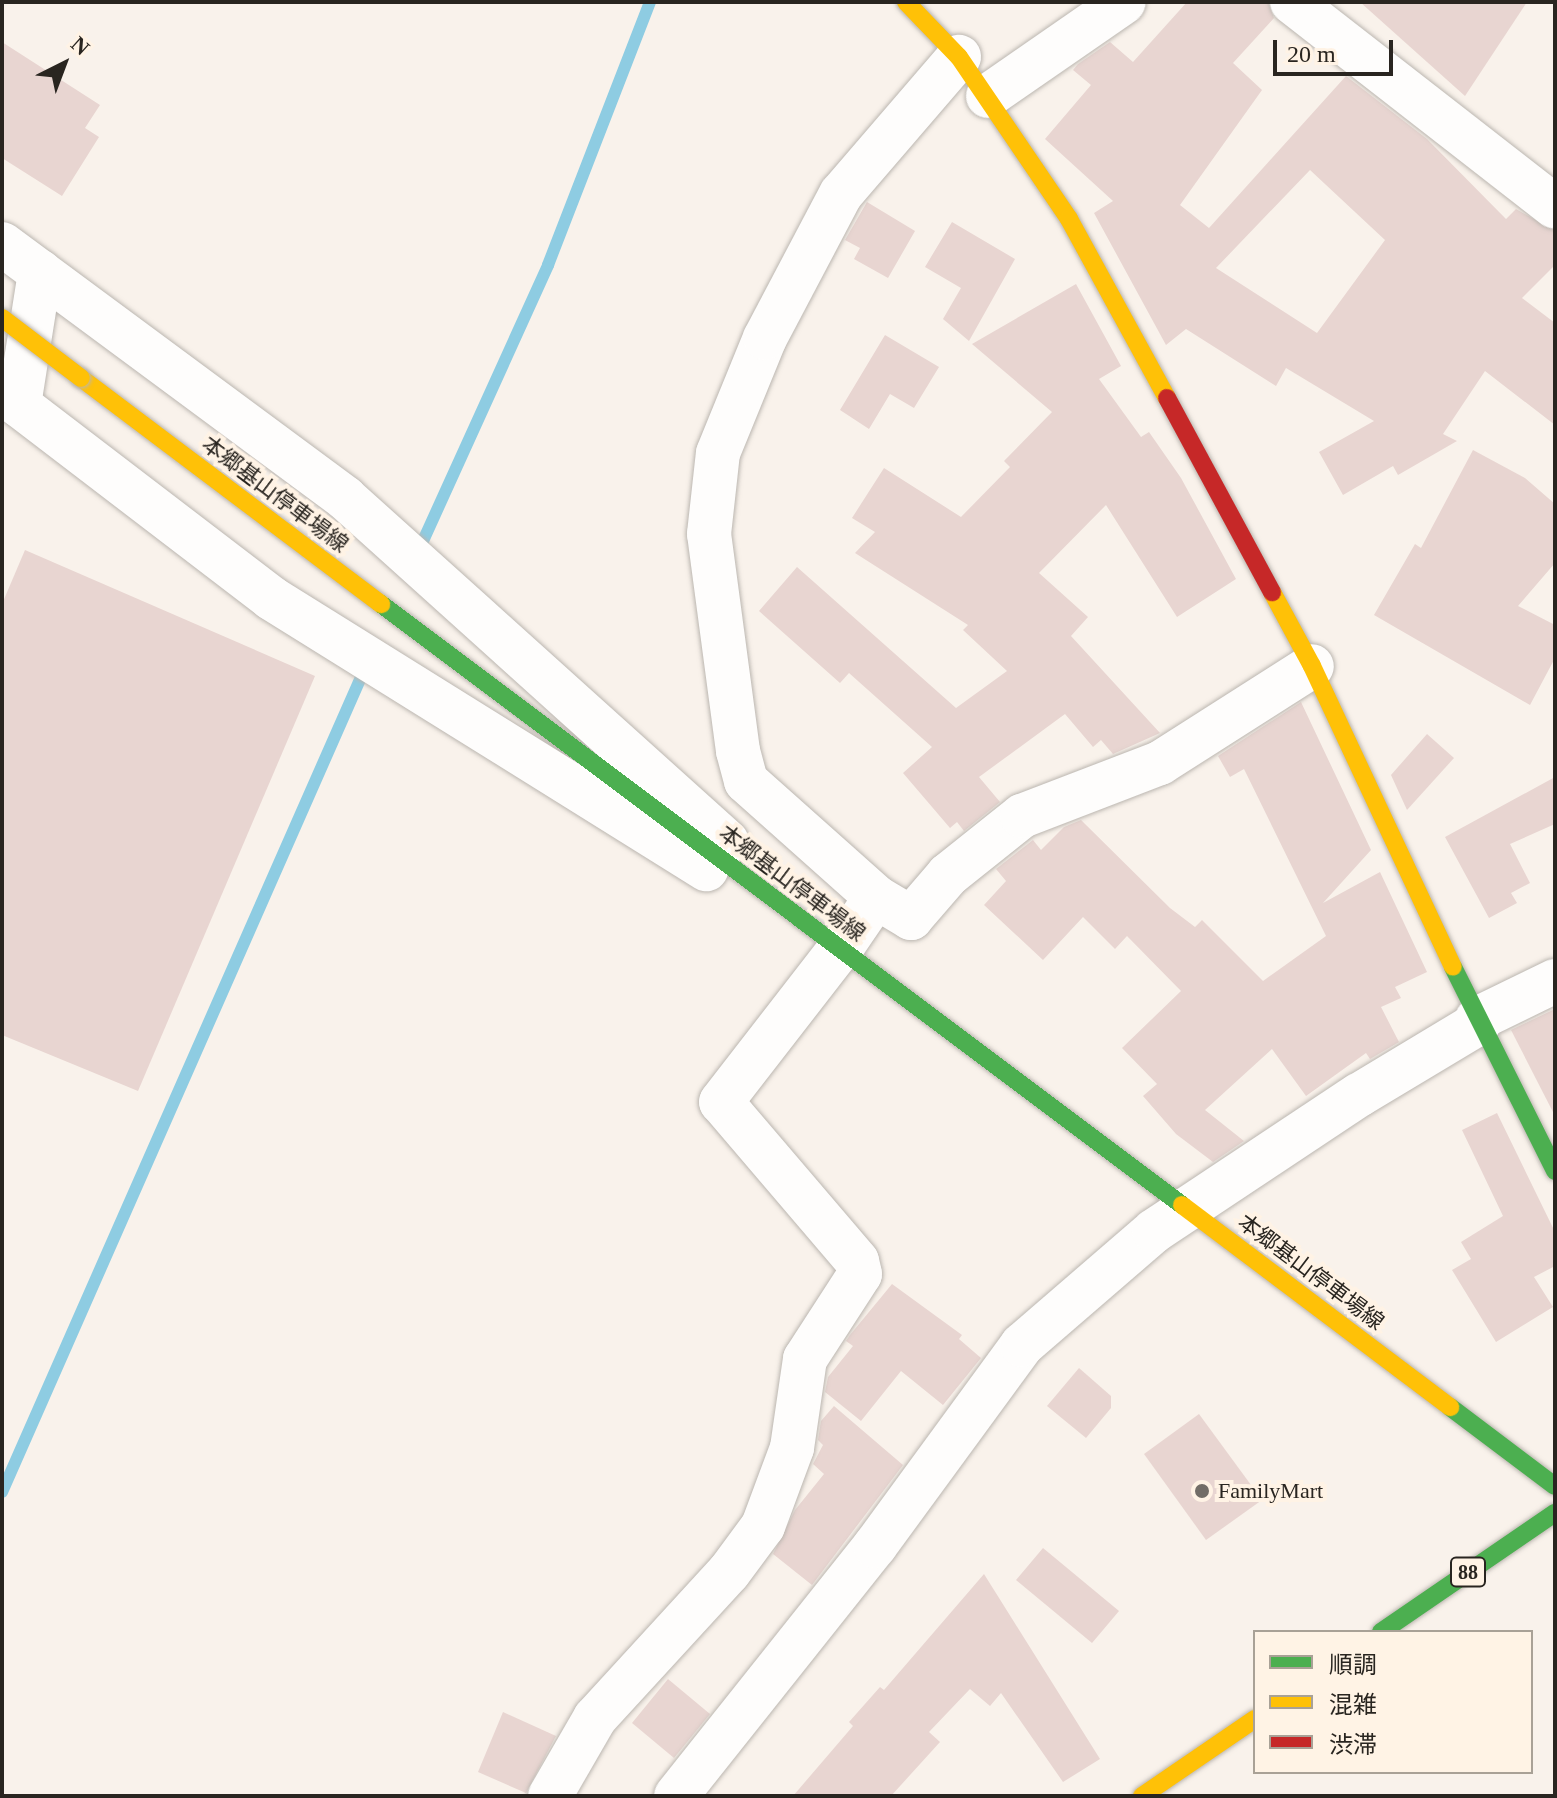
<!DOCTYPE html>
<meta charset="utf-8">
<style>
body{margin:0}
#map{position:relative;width:1557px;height:1798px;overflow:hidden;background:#f9f2eb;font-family:"Times New Roman","Noto Sans JP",serif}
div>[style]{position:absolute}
.stream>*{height:12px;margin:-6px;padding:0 6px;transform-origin:6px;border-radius:6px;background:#8ecce2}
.building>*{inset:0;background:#e8d5d1}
.roads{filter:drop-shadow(0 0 2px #bbb6b0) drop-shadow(0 0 2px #bbb6b0)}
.street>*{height:44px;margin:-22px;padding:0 22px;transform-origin:22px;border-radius:22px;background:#fefdfc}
.fast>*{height:18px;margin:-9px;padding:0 9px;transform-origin:9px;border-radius:9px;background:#4caf50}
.slow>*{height:18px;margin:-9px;padding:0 9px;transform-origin:9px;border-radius:9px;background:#ffc107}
.jam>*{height:18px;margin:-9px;padding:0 9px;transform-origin:9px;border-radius:9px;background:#c62828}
.bridges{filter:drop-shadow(0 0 2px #bbb6b0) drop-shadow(0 0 2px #bbb6b0)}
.slow-bridge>*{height:18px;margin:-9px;padding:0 9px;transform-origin:9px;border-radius:9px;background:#ffc107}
.dots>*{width:22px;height:22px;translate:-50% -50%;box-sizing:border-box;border:4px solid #fff3e5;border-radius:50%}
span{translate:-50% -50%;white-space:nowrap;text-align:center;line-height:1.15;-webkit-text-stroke:8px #fff3e5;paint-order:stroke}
.shield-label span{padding:2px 6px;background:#fff3e5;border:2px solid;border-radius:6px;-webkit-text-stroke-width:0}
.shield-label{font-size:20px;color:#292520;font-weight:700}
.street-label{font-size:22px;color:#292520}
.poi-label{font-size:22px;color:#292520}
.left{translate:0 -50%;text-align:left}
.frame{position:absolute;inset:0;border:4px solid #292520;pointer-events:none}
.legend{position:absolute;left:1253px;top:1630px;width:280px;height:144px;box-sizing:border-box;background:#fff3e5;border:2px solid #a9a196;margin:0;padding:10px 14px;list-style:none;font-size:24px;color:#292520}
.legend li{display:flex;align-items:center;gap:16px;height:40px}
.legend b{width:40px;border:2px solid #a9a196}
.north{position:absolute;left:24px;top:24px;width:80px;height:80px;-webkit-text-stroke:6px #fff3e5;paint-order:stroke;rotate:42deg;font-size:22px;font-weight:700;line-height:32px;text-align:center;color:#292520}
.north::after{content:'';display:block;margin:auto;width:28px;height:36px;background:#292520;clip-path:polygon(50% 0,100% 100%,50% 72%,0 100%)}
.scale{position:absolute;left:1273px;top:40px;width:120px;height:36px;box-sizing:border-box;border:4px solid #292520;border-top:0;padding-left:10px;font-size:24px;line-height:28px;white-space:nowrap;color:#292520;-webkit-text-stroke:6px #fff3e5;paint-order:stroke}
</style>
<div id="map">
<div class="stream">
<div style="left:418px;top:552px;width:315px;rotate:-65.6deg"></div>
<div style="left:548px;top:265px;width:282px;rotate:-68.8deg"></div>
<div style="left:2px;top:1492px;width:903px;rotate:-66.22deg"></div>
</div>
<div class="building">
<div style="clip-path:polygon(evenodd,1187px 2px,1268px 2px,1274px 18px,1233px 63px,1262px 90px,1180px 205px,1209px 228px,1346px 76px,1427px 139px,1506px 219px,1516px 209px,1555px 231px,1555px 265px,1522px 298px,1555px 323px,1555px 425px,1485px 371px,1443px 434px,1457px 441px,1398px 475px,1393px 466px,1343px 495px,1319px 452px,1374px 421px,1286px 368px,1276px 386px,1186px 329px,1166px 345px,1094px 213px,1113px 201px,1045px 139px,1091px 85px,1073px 70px,1078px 64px,1110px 42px,1133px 62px,1187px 2px,1310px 170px,1385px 240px,1317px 333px,1216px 268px,1310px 170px)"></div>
<div style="clip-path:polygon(1360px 2px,1527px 2px,1465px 96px)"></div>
<div style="clip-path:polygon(2px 42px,100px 105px,85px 128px,99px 137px,62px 196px,2px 158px)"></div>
<div style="clip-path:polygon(867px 202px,915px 231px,888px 278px,854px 259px,860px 248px,845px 240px)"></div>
<div style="clip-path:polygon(952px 222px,1015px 259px,969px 341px,943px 319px,961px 288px,925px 267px)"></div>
<div style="clip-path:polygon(1076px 284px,1121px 366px,1099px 379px,1141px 437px,1149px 432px,1181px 478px,1236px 579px,1177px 617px,1106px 505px,1039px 573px,1088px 617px,1071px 636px,1160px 733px,1113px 754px,1101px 740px,1093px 747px,1065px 714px,979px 777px,1000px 802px,964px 831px,957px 822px,950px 828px,903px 773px,932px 747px,849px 673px,840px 683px,759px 611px,797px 567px,956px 708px,1007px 671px,963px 630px,968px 625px,855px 553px,875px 532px,852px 518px,884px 468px,961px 517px,1010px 467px,1004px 461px,1052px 412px,972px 344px)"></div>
<div style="clip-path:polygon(885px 335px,939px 367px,914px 408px,890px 394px,869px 429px,840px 410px)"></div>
<div style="clip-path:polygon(1473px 450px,1525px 478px,1555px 504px,1555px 563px,1518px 606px,1555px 625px,1555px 658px,1530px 705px,1374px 615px,1415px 544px,1421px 548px)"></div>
<div style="clip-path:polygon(25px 550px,315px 676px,138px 1091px,2px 1035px,2px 604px)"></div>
<div style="clip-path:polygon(1301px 702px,1371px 850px,1323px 903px,1380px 872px,1427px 972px,1395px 987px,1401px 998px,1381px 1007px,1399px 1042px,1370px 1059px,1366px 1053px,1306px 1096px,1272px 1049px,1205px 1110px,1244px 1141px,1213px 1162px,1176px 1134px,1143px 1096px,1157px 1084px,1122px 1048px,1181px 991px,1127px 936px,1115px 949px,1083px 917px,1043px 960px,984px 905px,1006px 881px,996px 869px,1033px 840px,1041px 850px,1064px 827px,1081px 820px,1170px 908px,1195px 927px,1202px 920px,1263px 981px,1326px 936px,1244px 769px,1230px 777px,1218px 756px)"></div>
<div style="clip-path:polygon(1427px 734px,1454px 758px,1407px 810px,1391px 775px)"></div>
<div style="clip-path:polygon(1555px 777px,1555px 824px,1510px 844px,1530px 883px,1511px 893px,1517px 903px,1489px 918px,1445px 837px)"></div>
<div style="clip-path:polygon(1555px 1009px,1555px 1116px,1511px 1030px)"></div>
<div style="clip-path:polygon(1497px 1113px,1555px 1232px,1555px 1266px,1534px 1277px,1553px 1307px,1496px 1342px,1452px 1270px,1471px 1259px,1461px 1242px,1503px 1216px,1462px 1130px)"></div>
<div style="clip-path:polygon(892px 1284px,962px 1335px,959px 1339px,981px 1358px,943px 1405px,901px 1371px,861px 1421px,825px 1392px,828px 1377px,853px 1346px,846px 1341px,850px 1335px)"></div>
<div style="clip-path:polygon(1079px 1368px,1111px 1396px,1111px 1408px,1086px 1438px,1047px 1406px)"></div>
<div style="clip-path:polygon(834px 1406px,903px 1465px,812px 1585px,773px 1554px,795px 1510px,824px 1474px,813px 1464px,823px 1445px,818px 1440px,821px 1421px)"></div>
<div style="clip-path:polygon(1199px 1414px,1262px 1500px,1206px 1540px,1144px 1454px)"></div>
<div style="clip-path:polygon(1043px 1548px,1119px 1611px,1092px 1643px,1016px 1580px)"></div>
<div style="clip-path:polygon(984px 1574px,1100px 1759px,1063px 1782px,1001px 1693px,990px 1706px,970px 1689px,929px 1732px,940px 1742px,891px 1796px,793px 1796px,853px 1726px,849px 1722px,880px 1687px,884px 1690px)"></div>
<div style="clip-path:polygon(668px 1679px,710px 1714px,674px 1758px,632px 1723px)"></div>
<div style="clip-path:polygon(503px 1712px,556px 1736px,526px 1793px,478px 1772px)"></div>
</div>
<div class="roads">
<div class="street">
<div style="left:1292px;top:2px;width:333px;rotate:37.9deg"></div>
<div style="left:988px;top:96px;width:165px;rotate:-34.7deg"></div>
<div style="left:2px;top:244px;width:427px;rotate:36.5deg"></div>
<div style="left:345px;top:498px;width:514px;rotate:42deg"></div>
<div style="left:2px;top:392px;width:339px;rotate:37.4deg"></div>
<div style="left:271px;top:598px;width:513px;rotate:31.92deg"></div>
<div style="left:19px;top:405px;width:135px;rotate:-81deg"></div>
<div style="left:876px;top:897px;width:41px;rotate:31deg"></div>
<div style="left:911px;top:918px;width:57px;rotate:-49.3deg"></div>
<div style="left:948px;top:875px;width:95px;rotate:-38.6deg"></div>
<div style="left:1022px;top:816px;width:148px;rotate:-21deg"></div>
<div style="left:1160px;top:763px;width:180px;rotate:-32.5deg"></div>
<div style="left:842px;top:947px;width:60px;rotate:-55.8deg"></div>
<div style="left:876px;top:897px;width:174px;rotate:-138.3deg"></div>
<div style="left:746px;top:781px;width:31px;rotate:-105deg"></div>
<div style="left:738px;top:751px;width:219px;rotate:-97.6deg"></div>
<div style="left:709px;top:534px;width:81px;rotate:-83.7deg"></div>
<div style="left:718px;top:453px;width:124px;rotate:-67.8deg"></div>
<div style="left:765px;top:338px;width:163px;rotate:-62.2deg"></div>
<div style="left:841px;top:194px;width:181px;rotate:-49.3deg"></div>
<div style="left:1477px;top:1019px;width:87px;rotate:-26deg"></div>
<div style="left:550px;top:1796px;width:90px;rotate:-60deg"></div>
<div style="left:595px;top:1718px;width:198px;rotate:-47.5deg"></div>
<div style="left:729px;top:1572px;width:57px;rotate:-53.5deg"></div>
<div style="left:763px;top:1526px;width:83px;rotate:-69.6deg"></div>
<div style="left:792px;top:1448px;width:90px;rotate:-81.7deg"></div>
<div style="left:805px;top:1359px;width:101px;rotate:-57.1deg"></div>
<div style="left:860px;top:1274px;width:13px;rotate:-103deg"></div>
<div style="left:857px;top:1261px;width:209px;rotate:-130.5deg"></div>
<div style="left:721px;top:1102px;width:191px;rotate:-52.2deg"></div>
<div style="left:676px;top:1796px;width:320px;rotate:-51.5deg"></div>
<div style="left:875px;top:1546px;width:249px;rotate:-53.8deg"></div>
<div style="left:1022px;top:1345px;width:174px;rotate:-40.8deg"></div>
<div style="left:1154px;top:1231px;width:246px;rotate:-33.6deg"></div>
<div style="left:1359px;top:1095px;width:140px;rotate:-31deg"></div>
</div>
<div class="fast">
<div style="left:381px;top:604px;width:1001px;rotate:36.88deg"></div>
<div style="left:1453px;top:967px;width:228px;rotate:63.4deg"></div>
<div style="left:1450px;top:1407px;width:131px;rotate:37deg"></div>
<div style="left:1381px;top:1632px;width:211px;rotate:-34.4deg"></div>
</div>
<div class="slow">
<div style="left:906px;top:2px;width:76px;rotate:46.1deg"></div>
<div style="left:959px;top:57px;width:196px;rotate:55.8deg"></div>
<div style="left:1069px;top:219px;width:204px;rotate:61.3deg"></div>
<div style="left:81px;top:378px;width:376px;rotate:37deg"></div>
<div style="left:1272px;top:592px;width:84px;rotate:61.6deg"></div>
<div style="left:1312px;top:666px;width:332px;rotate:64.9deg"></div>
<div style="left:1182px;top:1205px;width:336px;rotate:37deg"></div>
<div style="left:1142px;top:1796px;width:137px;rotate:-34.3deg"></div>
</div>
<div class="jam">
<div style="left:1167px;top:398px;width:221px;rotate:61.6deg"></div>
</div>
</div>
<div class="bridges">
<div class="slow-bridge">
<div style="left:2px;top:318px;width:99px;rotate:37.2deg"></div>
</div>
</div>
<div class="dots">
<div style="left:1202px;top:1491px;background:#726d67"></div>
</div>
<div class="shield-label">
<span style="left:1468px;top:1572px">88</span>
</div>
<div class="street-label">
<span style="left:275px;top:494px;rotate:37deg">本郷基山停車場線</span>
<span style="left:792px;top:883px;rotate:37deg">本郷基山停車場線</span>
<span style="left:1311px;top:1272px;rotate:37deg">本郷基山停車場線</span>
</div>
<div class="poi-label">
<span class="left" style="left:1218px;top:1491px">FamilyMart</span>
</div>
<div class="frame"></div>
<ul class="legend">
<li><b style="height:10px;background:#4caf50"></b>順調</li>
<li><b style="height:10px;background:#ffc107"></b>混雑</li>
<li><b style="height:10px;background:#c62828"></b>渋滞</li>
</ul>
<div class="north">N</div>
<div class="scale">20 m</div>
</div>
